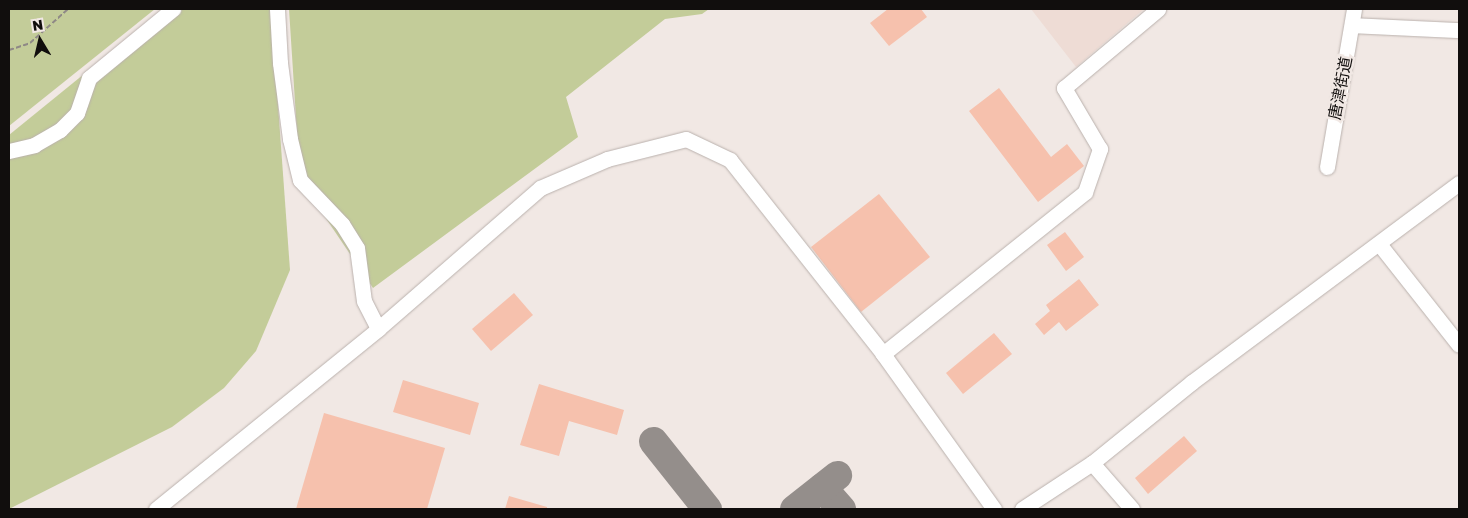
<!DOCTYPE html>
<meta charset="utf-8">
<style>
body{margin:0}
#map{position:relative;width:1468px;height:518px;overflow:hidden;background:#f1e8e4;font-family:"Golos Text","Noto Sans JP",sans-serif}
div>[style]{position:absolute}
.built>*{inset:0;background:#eedcd5}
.green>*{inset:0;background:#c3cc99}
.taxiway>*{height:29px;margin:-14.5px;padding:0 14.5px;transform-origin:14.5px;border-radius:14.5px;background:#948e8b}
.building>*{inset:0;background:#f6c1ad}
.path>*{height:2px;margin-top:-1px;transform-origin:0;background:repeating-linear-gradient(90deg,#8f8986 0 5px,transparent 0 7.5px)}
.roads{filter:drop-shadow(0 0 1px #bab1ad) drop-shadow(0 0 1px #bab1ad)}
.minor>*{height:15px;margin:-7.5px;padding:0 7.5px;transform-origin:7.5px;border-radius:7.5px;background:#fff}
span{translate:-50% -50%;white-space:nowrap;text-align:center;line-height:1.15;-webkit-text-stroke:5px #f1e8e4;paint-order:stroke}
.street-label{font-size:16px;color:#110e0d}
.frame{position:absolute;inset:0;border:10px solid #110e0d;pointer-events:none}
.north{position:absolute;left:15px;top:15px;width:50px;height:50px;-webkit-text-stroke:4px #f1e8e4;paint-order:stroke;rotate:351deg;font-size:14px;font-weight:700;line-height:20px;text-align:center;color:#110e0d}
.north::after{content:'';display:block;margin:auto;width:18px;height:22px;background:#110e0d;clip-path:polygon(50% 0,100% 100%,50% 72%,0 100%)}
</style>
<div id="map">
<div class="built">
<div style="clip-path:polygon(1031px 9px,1144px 9px,1076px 67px)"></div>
</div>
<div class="green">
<div style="clip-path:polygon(9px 9px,155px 9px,9px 126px)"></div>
<div style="clip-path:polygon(164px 9px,271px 9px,290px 270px,256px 351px,224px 388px,172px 427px,9px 509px,9px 135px)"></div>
<div style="clip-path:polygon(289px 9px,709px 9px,702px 14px,665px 19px,566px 97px,578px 137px,373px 288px,300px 180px)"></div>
</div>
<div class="taxiway">
<div style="left:653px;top:441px;width:87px;rotate:51.5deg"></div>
<div style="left:822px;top:487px;width:29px;rotate:49deg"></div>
<div style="left:794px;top:509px;width:55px;rotate:-38.3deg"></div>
</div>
<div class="building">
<div style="clip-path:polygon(888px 9px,921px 9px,927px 17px,889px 46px,870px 23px)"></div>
<div style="clip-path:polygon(999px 88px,1051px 157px,1067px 144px,1084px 166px,1038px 202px,969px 111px)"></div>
<div style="clip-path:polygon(879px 194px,930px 257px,861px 312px,811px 247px)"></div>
<div style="clip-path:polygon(1065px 232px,1084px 257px,1066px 271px,1047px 245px)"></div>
<div style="clip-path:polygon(1079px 279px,1099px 305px,1066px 331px,1059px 322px,1044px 335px,1035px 324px,1050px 311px,1046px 305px)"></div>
<div style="clip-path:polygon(514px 293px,533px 315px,491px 351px,472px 329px)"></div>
<div style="clip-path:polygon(994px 333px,1012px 354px,963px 394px,946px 373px)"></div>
<div style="clip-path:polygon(403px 380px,479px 403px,470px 435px,393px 412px)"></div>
<div style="clip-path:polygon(539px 384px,624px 410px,617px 435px,569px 421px,559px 456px,520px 445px)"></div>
<div style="clip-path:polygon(324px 413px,445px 448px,427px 509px,296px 509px)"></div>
<div style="clip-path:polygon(1184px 436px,1197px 451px,1148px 494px,1135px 478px)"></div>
<div style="clip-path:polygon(509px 496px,547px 507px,547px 509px,505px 509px)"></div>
</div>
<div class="path">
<div style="left:9px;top:50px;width:22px;rotate:-18deg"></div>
<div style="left:30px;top:43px;width:51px;rotate:-41.8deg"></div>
</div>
<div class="roads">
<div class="minor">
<div style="left:277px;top:9px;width:54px;rotate:86.8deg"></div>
<div style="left:280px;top:63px;width:77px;rotate:82.5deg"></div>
<div style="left:290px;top:139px;width:42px;rotate:76.3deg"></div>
<div style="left:300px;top:180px;width:61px;rotate:46.3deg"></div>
<div style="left:342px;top:224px;width:28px;rotate:58deg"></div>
<div style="left:357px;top:248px;width:53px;rotate:82.5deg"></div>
<div style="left:364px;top:301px;width:31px;rotate:63deg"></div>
<div style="left:1352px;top:25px;width:107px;rotate:2.7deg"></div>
<div style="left:9px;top:151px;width:26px;rotate:-13deg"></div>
<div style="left:34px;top:145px;width:30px;rotate:-30deg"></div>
<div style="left:60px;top:130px;width:24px;rotate:-45deg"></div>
<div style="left:77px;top:113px;width:37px;rotate:-71deg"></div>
<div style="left:89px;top:78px;width:109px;rotate:-39.4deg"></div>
<div style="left:1327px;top:167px;width:160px;rotate:-80.3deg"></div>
<div style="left:1380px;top:245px;width:127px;rotate:51.7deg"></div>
<div style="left:883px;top:354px;width:259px;rotate:-38.7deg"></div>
<div style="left:1085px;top:192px;width:46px;rotate:-70.8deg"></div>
<div style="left:1100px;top:149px;width:71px;rotate:-120.5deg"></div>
<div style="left:1064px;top:88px;width:123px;rotate:-40deg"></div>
<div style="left:1092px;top:463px;width:61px;rotate:49deg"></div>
<div style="left:156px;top:509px;width:286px;rotate:-39deg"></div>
<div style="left:378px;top:329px;width:215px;rotate:-41deg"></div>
<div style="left:540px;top:188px;width:73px;rotate:-23.4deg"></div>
<div style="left:607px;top:159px;width:81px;rotate:-14.2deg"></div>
<div style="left:686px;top:139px;width:49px;rotate:25.5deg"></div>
<div style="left:730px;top:160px;width:247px;rotate:51.7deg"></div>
<div style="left:883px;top:354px;width:191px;rotate:54.4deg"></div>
<div style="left:1022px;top:509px;width:84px;rotate:-33.3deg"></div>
<div style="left:1092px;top:463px;width:129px;rotate:-39deg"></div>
<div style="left:1192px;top:382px;width:333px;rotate:-36.7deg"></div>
</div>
</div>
<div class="street-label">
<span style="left:1340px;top:88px;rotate:-79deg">唐津街道</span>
</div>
<div class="frame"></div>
<div class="north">N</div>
</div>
